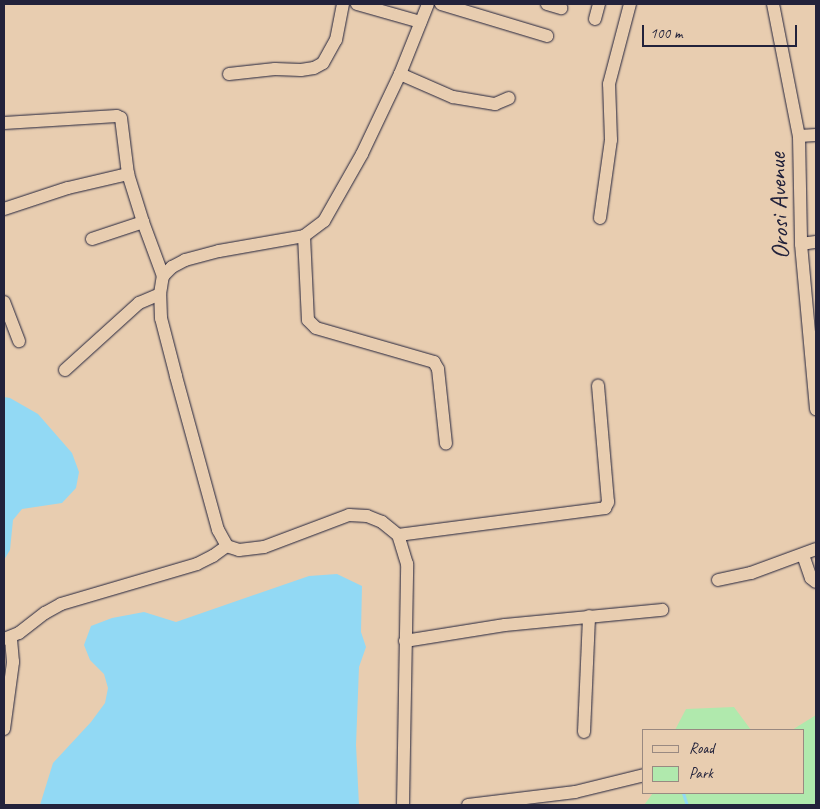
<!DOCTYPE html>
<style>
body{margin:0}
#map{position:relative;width:820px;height:809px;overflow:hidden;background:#e8cdb0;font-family:Caveat,sans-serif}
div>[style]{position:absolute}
.green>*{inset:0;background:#b0e9ad}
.water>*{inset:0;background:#92d9f4}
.stream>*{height:3px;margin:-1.5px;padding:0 1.5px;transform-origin:1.5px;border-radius:1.5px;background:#92d9f4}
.roads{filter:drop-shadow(0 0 1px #22223b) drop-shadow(0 0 1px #22223b)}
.minor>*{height:12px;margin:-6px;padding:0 6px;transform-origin:6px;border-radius:6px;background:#e8cdb0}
span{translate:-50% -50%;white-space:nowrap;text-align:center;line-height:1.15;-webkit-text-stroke:4.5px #e8cdb0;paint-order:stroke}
.street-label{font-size:25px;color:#22223b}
.frame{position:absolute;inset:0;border:5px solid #22223b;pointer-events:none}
.legend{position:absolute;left:642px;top:729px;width:162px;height:65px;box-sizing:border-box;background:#e8cdb0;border:1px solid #998981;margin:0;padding:6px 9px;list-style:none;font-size:15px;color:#22223b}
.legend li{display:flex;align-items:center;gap:10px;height:25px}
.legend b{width:25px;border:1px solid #998981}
.scale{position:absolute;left:642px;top:25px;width:155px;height:22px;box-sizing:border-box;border:2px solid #22223b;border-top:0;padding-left:6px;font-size:15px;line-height:18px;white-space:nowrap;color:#22223b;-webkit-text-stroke:4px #e8cdb0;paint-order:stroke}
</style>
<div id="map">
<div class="green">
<div style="clip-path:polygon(734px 707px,751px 730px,675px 730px,686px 709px)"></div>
<div style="clip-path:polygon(816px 715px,816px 805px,644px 805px,653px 793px,804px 793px,804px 730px,792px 730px)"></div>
</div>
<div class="water">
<div style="clip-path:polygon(4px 397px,10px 398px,38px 414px,72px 453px,79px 472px,76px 488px,62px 503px,22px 509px,13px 520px,10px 550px,4px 560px)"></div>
<div style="clip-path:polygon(337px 574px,362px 586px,361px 632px,366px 647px,359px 667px,356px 745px,359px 805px,40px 805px,53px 763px,91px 722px,105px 703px,108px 688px,104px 674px,90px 660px,84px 645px,91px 626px,112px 618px,144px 612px,176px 622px,309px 576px)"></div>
</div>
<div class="stream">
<div style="left:683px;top:793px;width:13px;rotate:72deg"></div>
</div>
<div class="roads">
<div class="minor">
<div style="left:357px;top:4px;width:66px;rotate:15.9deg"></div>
<div style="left:441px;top:4px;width:111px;rotate:16.8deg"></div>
<div style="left:547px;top:4px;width:15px;rotate:16deg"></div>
<div style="left:773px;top:4px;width:135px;rotate:78.9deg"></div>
<div style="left:799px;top:136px;width:108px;rotate:88.9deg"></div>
<div style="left:801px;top:244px;width:166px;rotate:84.8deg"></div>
<div style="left:595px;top:19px;width:16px;rotate:-75deg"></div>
<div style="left:229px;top:74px;width:46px;rotate:-6.2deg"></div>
<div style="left:275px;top:69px;width:26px;rotate:2deg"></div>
<div style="left:301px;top:70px;width:13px;rotate:-9deg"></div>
<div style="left:314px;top:68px;width:10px;rotate:-29deg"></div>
<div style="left:323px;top:63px;width:26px;rotate:-61deg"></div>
<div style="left:336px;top:40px;width:37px;rotate:-79deg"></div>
<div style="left:400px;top:74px;width:58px;rotate:23.5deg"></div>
<div style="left:453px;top:97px;width:43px;rotate:9.5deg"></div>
<div style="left:495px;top:104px;width:15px;rotate:-23deg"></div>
<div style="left:4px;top:123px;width:113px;rotate:-3.5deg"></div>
<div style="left:117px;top:116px;width:4px;rotate:27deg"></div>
<div style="left:121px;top:118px;width:56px;rotate:82.9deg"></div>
<div style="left:128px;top:174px;width:50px;rotate:72.6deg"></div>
<div style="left:143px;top:222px;width:58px;rotate:69.7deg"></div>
<div style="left:799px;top:136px;width:17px;rotate:-3deg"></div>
<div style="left:4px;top:209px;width:67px;rotate:-18.2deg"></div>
<div style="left:68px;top:188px;width:62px;rotate:-13.1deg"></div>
<div style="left:600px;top:218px;width:79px;rotate:-82deg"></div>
<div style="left:611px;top:140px;width:56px;rotate:-92deg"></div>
<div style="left:609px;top:84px;width:83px;rotate:-75.3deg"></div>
<div style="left:304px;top:236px;width:84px;rotate:87.3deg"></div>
<div style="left:308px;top:320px;width:11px;rotate:45deg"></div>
<div style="left:316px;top:328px;width:123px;rotate:16.1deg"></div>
<div style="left:434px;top:362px;width:8px;rotate:60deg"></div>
<div style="left:438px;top:369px;width:75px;rotate:83.9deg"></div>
<div style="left:92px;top:239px;width:54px;rotate:-18.4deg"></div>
<div style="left:801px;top:244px;width:15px;rotate:-8deg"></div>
<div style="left:4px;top:302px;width:42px;rotate:69deg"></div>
<div style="left:65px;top:370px;width:100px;rotate:-42.2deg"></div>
<div style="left:139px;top:303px;width:23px;rotate:-23deg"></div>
<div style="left:398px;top:535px;width:209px;rotate:-7.4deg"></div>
<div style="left:605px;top:508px;width:7px;rotate:-63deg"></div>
<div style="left:608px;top:502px;width:117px;rotate:-94.9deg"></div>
<div style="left:803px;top:555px;width:24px;rotate:71deg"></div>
<div style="left:811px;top:578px;width:6px;rotate:39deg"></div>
<div style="left:718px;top:580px;width:34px;rotate:-12deg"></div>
<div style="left:751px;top:573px;width:69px;rotate:-20.3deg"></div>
<div style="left:4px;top:639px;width:16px;rotate:-22deg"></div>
<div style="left:19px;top:633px;width:33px;rotate:-38deg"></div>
<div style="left:45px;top:613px;width:18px;rotate:-29deg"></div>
<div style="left:61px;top:604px;width:142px;rotate:-16.4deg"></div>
<div style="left:197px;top:564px;width:18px;rotate:-27deg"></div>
<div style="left:213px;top:556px;width:17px;rotate:-36deg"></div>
<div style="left:405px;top:641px;width:101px;rotate:-9.1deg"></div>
<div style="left:505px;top:625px;width:158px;rotate:-5.5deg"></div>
<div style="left:4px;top:729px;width:68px;rotate:-82.3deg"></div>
<div style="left:13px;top:662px;width:25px;rotate:-95deg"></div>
<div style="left:584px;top:732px;width:116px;rotate:-87.5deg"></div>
<div style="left:403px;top:805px;width:241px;rotate:-89deg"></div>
<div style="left:407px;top:564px;width:30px;rotate:-107deg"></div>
<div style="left:398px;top:535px;width:21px;rotate:-141deg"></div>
<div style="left:382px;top:522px;width:16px;rotate:-158deg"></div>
<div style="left:367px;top:516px;width:18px;rotate:-177deg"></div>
<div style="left:349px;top:515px;width:91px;rotate:159.4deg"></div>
<div style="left:264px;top:547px;width:25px;rotate:173deg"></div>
<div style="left:239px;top:550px;width:13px;rotate:-162deg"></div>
<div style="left:227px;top:546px;width:18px;rotate:-119deg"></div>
<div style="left:218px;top:530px;width:160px;rotate:-105.3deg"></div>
<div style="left:176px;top:376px;width:60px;rotate:-104.5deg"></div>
<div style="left:161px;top:318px;width:24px;rotate:-92deg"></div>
<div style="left:160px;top:294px;width:18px;rotate:-81deg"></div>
<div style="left:163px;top:276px;width:13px;rotate:-45deg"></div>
<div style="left:172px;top:267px;width:15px;rotate:-28deg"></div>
<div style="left:185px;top:260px;width:35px;rotate:-15deg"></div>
<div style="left:219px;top:251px;width:86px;rotate:-10deg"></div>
<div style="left:304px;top:236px;width:25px;rotate:-37deg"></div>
<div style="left:324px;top:221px;width:77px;rotate:-60.4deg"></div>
<div style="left:362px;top:154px;width:89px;rotate:-64.6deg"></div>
<div style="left:400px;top:74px;width:75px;rotate:-68.2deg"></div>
<div style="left:468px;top:805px;width:108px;rotate:-6.9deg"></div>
<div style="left:575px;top:792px;width:71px;rotate:-13.8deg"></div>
</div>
</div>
<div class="street-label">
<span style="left:779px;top:206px;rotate:-92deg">Orosi Avenue</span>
</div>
<div class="frame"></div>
<ul class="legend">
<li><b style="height:6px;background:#e8cdb0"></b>Road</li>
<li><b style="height:14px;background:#b0e9ad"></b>Park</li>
</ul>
<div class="scale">100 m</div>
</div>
